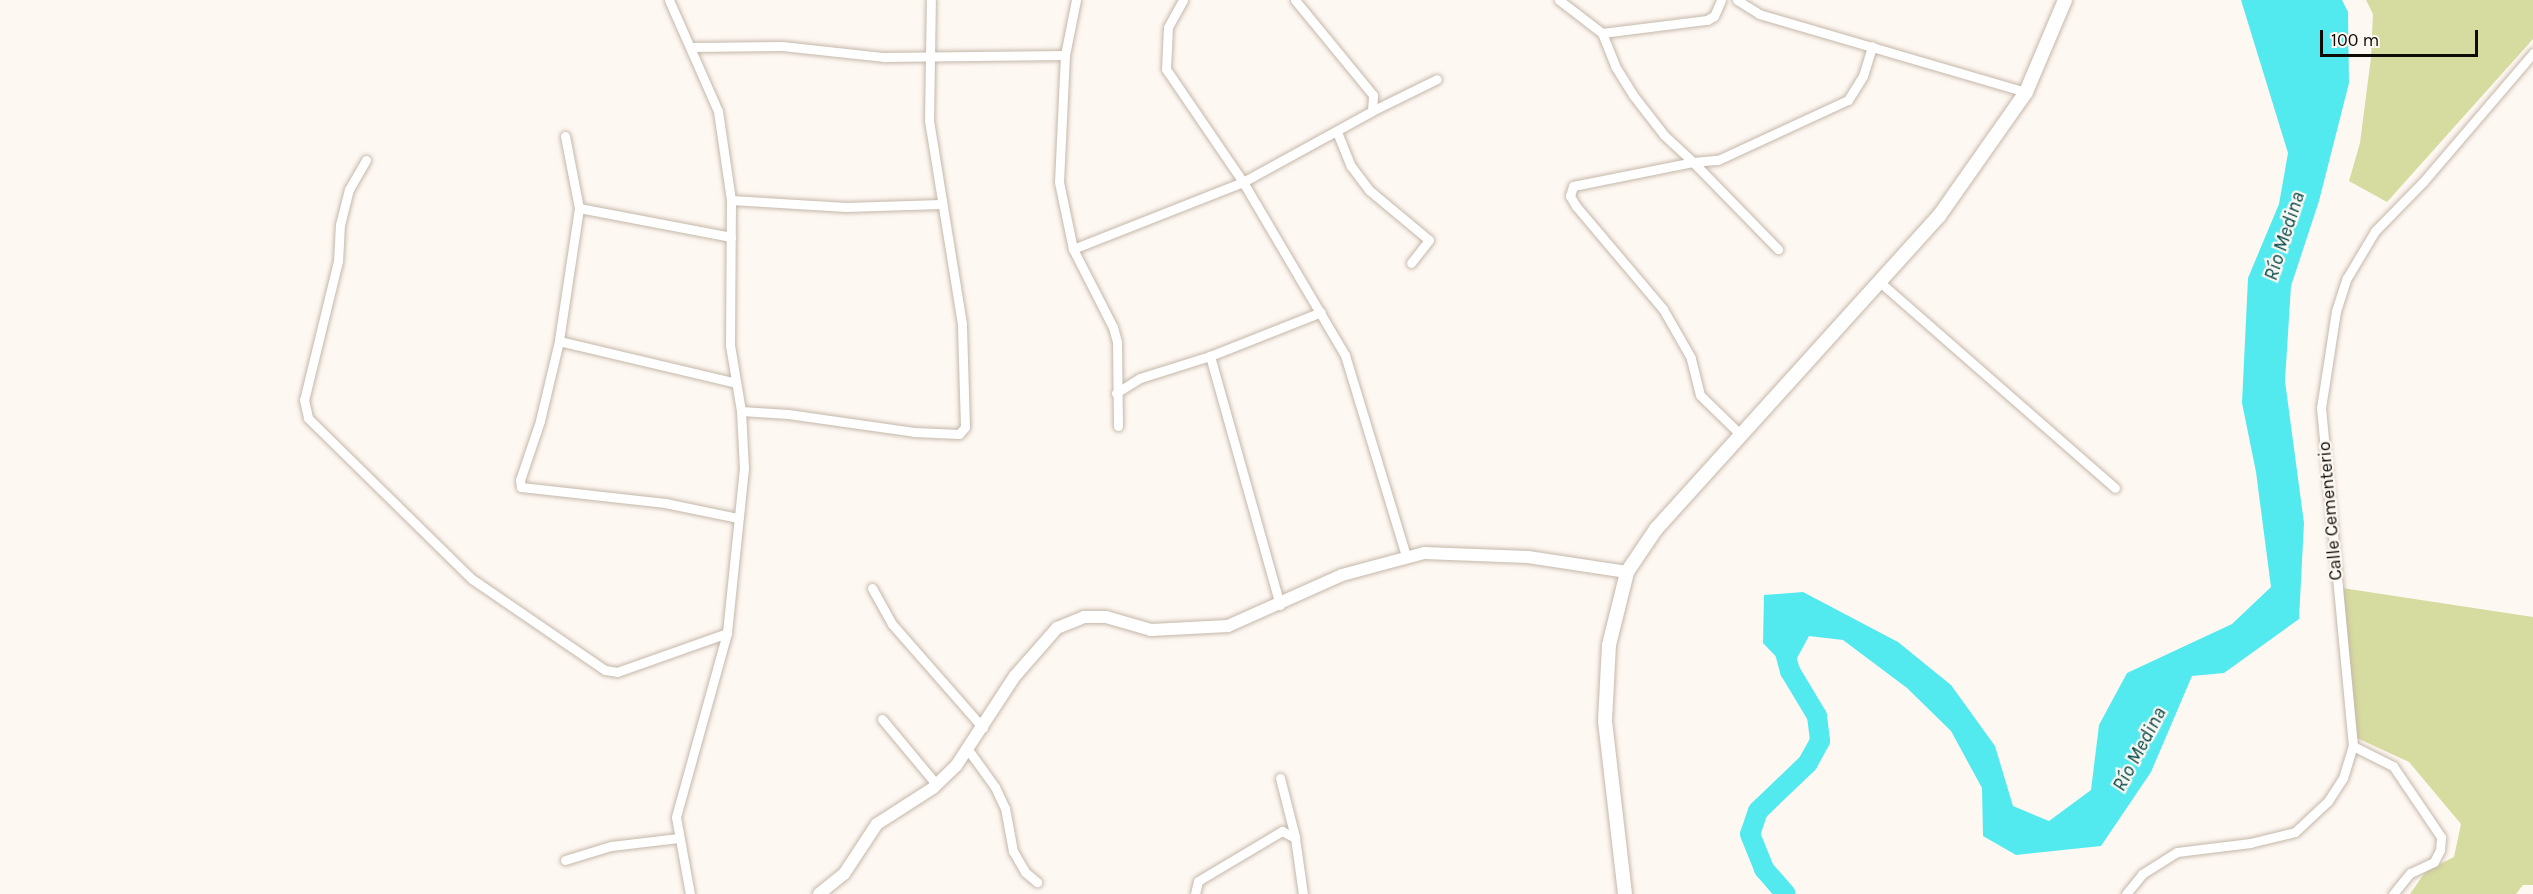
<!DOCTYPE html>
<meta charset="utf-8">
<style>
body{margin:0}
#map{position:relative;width:2533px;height:894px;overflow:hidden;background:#fef8f2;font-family:Karla,sans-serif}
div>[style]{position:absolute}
.green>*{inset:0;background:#d6db9f}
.water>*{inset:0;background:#53eaef}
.river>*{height:20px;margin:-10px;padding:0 10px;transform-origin:10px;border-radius:10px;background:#53eaef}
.roads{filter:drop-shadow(0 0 2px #c4b7a9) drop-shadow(0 0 2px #c4b7a9)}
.minor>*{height:9px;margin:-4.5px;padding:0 4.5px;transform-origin:4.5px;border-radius:4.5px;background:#fff}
.tertiary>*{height:12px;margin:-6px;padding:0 6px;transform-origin:6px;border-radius:6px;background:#fff}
.secondary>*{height:14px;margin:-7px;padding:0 7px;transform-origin:7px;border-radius:7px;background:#fff}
span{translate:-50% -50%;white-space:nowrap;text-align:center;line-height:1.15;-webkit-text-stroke:4.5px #fef8f2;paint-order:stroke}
.street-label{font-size:18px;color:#0f0b06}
.water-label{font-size:20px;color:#01494b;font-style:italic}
.scale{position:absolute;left:2320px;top:30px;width:158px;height:27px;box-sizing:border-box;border:3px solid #0f0b06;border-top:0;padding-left:8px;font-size:18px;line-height:21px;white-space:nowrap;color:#0f0b06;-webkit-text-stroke:4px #fef8f2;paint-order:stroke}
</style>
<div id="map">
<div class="green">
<div style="clip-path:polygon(2366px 0,2533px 0,2533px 39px,2387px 202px,2349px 181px,2360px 143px,2371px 57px,2373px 14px)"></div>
<div style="clip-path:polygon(2342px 588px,2533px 617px,2533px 885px,2523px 885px,2516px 894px,2410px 894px,2426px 871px,2454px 857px,2461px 824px,2409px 762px,2357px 738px)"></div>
</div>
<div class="water">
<div style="clip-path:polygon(2241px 0,2342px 0,2348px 12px,2349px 83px,2319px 201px,2291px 286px,2285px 381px,2304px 523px,2299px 619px,2224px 673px,2192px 676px,2151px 772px,2101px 846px,2016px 855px,1983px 836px,1982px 788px,1951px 731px,1907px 688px,1843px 640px,1809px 636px,1790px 671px,1763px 643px,1764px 595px,1803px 592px,1898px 642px,1951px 685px,1995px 746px,2013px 806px,2049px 821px,2091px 790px,2099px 725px,2127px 673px,2232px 624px,2271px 587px,2256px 472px,2242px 403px,2248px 278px,2279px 204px,2288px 153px)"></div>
</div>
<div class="river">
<div style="left:1783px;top:645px;width:27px;rotate:75deg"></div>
<div style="left:1790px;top:671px;width:52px;rotate:59deg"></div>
<div style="left:1817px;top:716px;width:25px;rotate:83deg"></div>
<div style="left:1820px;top:741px;width:25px;rotate:119deg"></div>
<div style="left:1808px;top:763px;width:69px;rotate:136.2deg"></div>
<div style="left:1758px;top:811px;width:24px;rotate:109deg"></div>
<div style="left:1750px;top:834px;width:38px;rotate:68deg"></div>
<div style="left:1764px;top:869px;width:33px;rotate:49deg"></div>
</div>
<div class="roads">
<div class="minor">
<div style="left:669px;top:0;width:121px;rotate:66.2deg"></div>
<div style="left:718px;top:111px;width:90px;rotate:81.7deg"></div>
<div style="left:731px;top:200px;width:145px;rotate:90.4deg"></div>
<div style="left:730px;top:345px;width:67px;rotate:80.5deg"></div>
<div style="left:741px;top:411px;width:57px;rotate:87deg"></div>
<div style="left:744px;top:468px;width:166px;rotate:95.9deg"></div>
<div style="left:727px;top:633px;width:191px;rotate:105.5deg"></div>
<div style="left:676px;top:817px;width:78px;rotate:79.7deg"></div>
<div style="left:1076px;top:0;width:56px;rotate:101.3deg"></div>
<div style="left:1065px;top:55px;width:127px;rotate:92.7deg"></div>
<div style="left:1059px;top:182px;width:68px;rotate:78.2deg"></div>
<div style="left:1073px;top:249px;width:88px;rotate:62.9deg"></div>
<div style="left:1113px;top:327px;width:16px;rotate:75deg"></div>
<div style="left:1117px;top:342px;width:84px;rotate:89.3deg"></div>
<div style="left:1183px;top:0;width:31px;rotate:119deg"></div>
<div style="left:1168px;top:27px;width:42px;rotate:92.7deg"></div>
<div style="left:1166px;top:69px;width:137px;rotate:55.7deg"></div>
<div style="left:1243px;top:182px;width:201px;rotate:59.5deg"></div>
<div style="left:1345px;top:355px;width:210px;rotate:73.1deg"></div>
<div style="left:1559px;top:0;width:54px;rotate:37.5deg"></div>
<div style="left:1602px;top:33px;width:35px;rotate:68deg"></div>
<div style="left:1615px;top:66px;width:34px;rotate:58deg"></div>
<div style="left:1633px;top:95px;width:51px;rotate:52.2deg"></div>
<div style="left:1664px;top:135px;width:40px;rotate:43deg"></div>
<div style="left:1693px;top:162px;width:25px;rotate:-5deg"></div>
<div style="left:1718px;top:160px;width:143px;rotate:-24.8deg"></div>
<div style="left:1848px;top:100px;width:28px;rotate:-58deg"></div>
<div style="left:1863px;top:76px;width:31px;rotate:-73deg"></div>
<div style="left:1737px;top:0;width:26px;rotate:32deg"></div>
<div style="left:1759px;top:14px;width:278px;rotate:16.3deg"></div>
<div style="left:1602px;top:33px;width:106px;rotate:-7.1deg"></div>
<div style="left:1707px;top:20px;width:8px;rotate:-30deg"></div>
<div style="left:1714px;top:16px;width:17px;rotate:-66deg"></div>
<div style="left:693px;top:47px;width:89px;rotate:-0.6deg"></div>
<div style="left:782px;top:46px;width:103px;rotate:6.2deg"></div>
<div style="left:884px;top:57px;width:181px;rotate:-0.6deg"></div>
<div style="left:1372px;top:111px;width:72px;rotate:-26.2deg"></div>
<div style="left:1337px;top:132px;width:37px;rotate:68deg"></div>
<div style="left:1351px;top:166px;width:30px;rotate:53deg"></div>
<div style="left:1369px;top:190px;width:78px;rotate:39.8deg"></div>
<div style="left:1429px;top:240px;width:29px;rotate:128deg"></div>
<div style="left:565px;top:136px;width:73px;rotate:79deg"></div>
<div style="left:579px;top:208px;width:134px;rotate:98.6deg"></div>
<div style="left:559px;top:341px;width:82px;rotate:103.4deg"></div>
<div style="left:540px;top:421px;width:62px;rotate:108.7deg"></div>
<div style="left:520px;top:480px;width:7px;rotate:82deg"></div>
<div style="left:521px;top:487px;width:145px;rotate:6.3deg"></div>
<div style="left:665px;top:503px;width:75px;rotate:11.6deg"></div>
<div style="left:366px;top:160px;width:34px;rotate:120deg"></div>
<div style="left:349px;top:189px;width:36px;rotate:104deg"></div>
<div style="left:340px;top:224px;width:37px;rotate:93deg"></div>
<div style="left:338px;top:261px;width:143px;rotate:103.7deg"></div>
<div style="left:304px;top:400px;width:18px;rotate:77deg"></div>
<div style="left:308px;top:418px;width:230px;rotate:44.5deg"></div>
<div style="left:472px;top:579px;width:161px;rotate:34.4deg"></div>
<div style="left:605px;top:670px;width:12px;rotate:9deg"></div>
<div style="left:617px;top:672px;width:117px;rotate:-19.5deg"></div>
<div style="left:731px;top:200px;width:115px;rotate:3.5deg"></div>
<div style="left:846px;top:207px;width:95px;rotate:-1.8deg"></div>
<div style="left:579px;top:208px;width:155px;rotate:10.8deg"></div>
<div style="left:1073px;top:249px;width:183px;rotate:-21.5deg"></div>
<div style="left:1243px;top:182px;width:147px;rotate:-28.8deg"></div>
<div style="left:1372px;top:111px;width:16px;rotate:-86deg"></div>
<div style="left:1373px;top:95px;width:123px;rotate:-129.4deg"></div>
<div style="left:1881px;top:283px;width:311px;rotate:41.2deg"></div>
<div style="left:559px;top:341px;width:182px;rotate:13.3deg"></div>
<div style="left:1116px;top:393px;width:28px;rotate:-32deg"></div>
<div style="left:1140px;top:378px;width:73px;rotate:-17.4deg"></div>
<div style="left:741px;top:411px;width:47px;rotate:3.7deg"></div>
<div style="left:788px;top:414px;width:127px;rotate:8.1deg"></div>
<div style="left:914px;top:432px;width:45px;rotate:2.5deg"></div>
<div style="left:959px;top:434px;width:9px;rotate:-49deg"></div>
<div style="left:965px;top:427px;width:103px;rotate:-91.7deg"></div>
<div style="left:962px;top:324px;width:206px;rotate:-99.2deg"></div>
<div style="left:929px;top:121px;width:121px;rotate:-89.1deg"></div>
<div style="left:1741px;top:435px;width:57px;rotate:-135.7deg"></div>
<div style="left:1700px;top:395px;width:38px;rotate:-104deg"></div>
<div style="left:1691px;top:358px;width:56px;rotate:-119.7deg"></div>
<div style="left:1663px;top:309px;width:135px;rotate:-130.2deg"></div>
<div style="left:1576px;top:206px;width:12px;rotate:-121deg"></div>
<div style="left:1570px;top:196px;width:10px;rotate:-73deg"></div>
<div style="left:1573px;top:186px;width:122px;rotate:-11.3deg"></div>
<div style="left:1693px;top:162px;width:122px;rotate:45.7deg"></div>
<div style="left:872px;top:588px;width:41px;rotate:60.9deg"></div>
<div style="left:892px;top:624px;width:138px;rotate:48.8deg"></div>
<div style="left:1280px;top:605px;width:259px;rotate:-105.7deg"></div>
<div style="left:1210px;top:356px;width:119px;rotate:-21.6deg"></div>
<div style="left:882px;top:719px;width:86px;rotate:50.2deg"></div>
<div style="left:2353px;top:746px;width:45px;rotate:26.6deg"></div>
<div style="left:2393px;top:766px;width:86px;rotate:55.9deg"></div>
<div style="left:2441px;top:837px;width:13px;rotate:94deg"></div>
<div style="left:2440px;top:850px;width:13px;rotate:117deg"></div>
<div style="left:2434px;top:862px;width:26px;rotate:155deg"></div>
<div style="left:2410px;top:873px;width:27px;rotate:129deg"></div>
<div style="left:969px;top:751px;width:44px;rotate:54.2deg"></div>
<div style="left:995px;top:787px;width:23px;rotate:65deg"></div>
<div style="left:1005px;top:808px;width:44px;rotate:79.5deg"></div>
<div style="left:1013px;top:851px;width:24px;rotate:60deg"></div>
<div style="left:1025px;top:872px;width:16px;rotate:40deg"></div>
<div style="left:1280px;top:778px;width:61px;rotate:75.7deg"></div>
<div style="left:565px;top:860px;width:48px;rotate:-16.9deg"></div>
<div style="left:611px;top:846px;width:68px;rotate:-6.7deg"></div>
<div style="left:1195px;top:894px;width:13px;rotate:-77deg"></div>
<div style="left:1198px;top:881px;width:98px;rotate:-30.8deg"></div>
<div style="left:1282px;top:831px;width:15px;rotate:28deg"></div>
<div style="left:1295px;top:838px;width:57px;rotate:81.9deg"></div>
<div style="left:2126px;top:894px;width:26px;rotate:-51deg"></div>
<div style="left:2142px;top:874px;width:41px;rotate:-32.2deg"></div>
<div style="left:2177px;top:852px;width:74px;rotate:-7deg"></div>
<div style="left:2250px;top:843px;width:46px;rotate:-13.7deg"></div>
<div style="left:2295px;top:832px;width:45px;rotate:-43.2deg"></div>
<div style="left:2328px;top:801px;width:27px;rotate:-57deg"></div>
<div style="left:2343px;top:778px;width:34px;rotate:-73deg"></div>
<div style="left:2353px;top:746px;width:340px;rotate:-95.4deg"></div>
<div style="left:2321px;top:408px;width:98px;rotate:-81.2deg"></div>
<div style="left:2336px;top:311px;width:35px;rotate:-72deg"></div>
<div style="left:2347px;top:278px;width:55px;rotate:-59.2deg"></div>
<div style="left:2375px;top:231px;width:69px;rotate:-45.6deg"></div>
<div style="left:2423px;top:182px;width:170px;rotate:-49.5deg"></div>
</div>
<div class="tertiary">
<div style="left:819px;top:894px;width:32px;rotate:-39deg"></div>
<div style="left:844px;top:874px;width:60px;rotate:-56.6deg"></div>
<div style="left:877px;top:824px;width:67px;rotate:-32.7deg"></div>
<div style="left:933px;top:788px;width:32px;rotate:-44deg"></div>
<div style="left:956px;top:766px;width:108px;rotate:-56.8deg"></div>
<div style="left:1015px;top:676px;width:64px;rotate:-48.8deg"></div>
<div style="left:1057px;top:628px;width:29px;rotate:-22deg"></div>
<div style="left:1084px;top:617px;width:22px"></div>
<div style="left:1106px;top:617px;width:47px;rotate:16.1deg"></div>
<div style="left:1151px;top:630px;width:77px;rotate:-3deg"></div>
<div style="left:1228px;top:626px;width:125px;rotate:-24.1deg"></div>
<div style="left:1342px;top:575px;width:85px;rotate:-15deg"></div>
<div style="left:1424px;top:553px;width:104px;rotate:2.2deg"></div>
<div style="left:1528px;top:557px;width:100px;rotate:8.6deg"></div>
</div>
<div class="secondary">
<div style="left:1625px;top:894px;width:174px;rotate:-96.6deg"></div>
<div style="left:1605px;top:721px;width:76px;rotate:-87deg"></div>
<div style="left:1609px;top:645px;width:75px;rotate:-76.1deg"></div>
<div style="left:1627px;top:572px;width:52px;rotate:-56deg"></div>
<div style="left:1656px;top:529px;width:422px;rotate:-47.9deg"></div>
<div style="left:1939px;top:216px;width:151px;rotate:-54.9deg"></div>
<div style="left:2026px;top:92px;width:100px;rotate:-67deg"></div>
</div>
</div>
<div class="street-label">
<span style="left:2330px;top:511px;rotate:-95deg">Calle Cementerio</span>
</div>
<div class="water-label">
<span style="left:2284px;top:236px;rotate:-72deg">Río Medina</span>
<span style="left:2139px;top:749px;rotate:-62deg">Río Medina</span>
</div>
<div class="scale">100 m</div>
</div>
